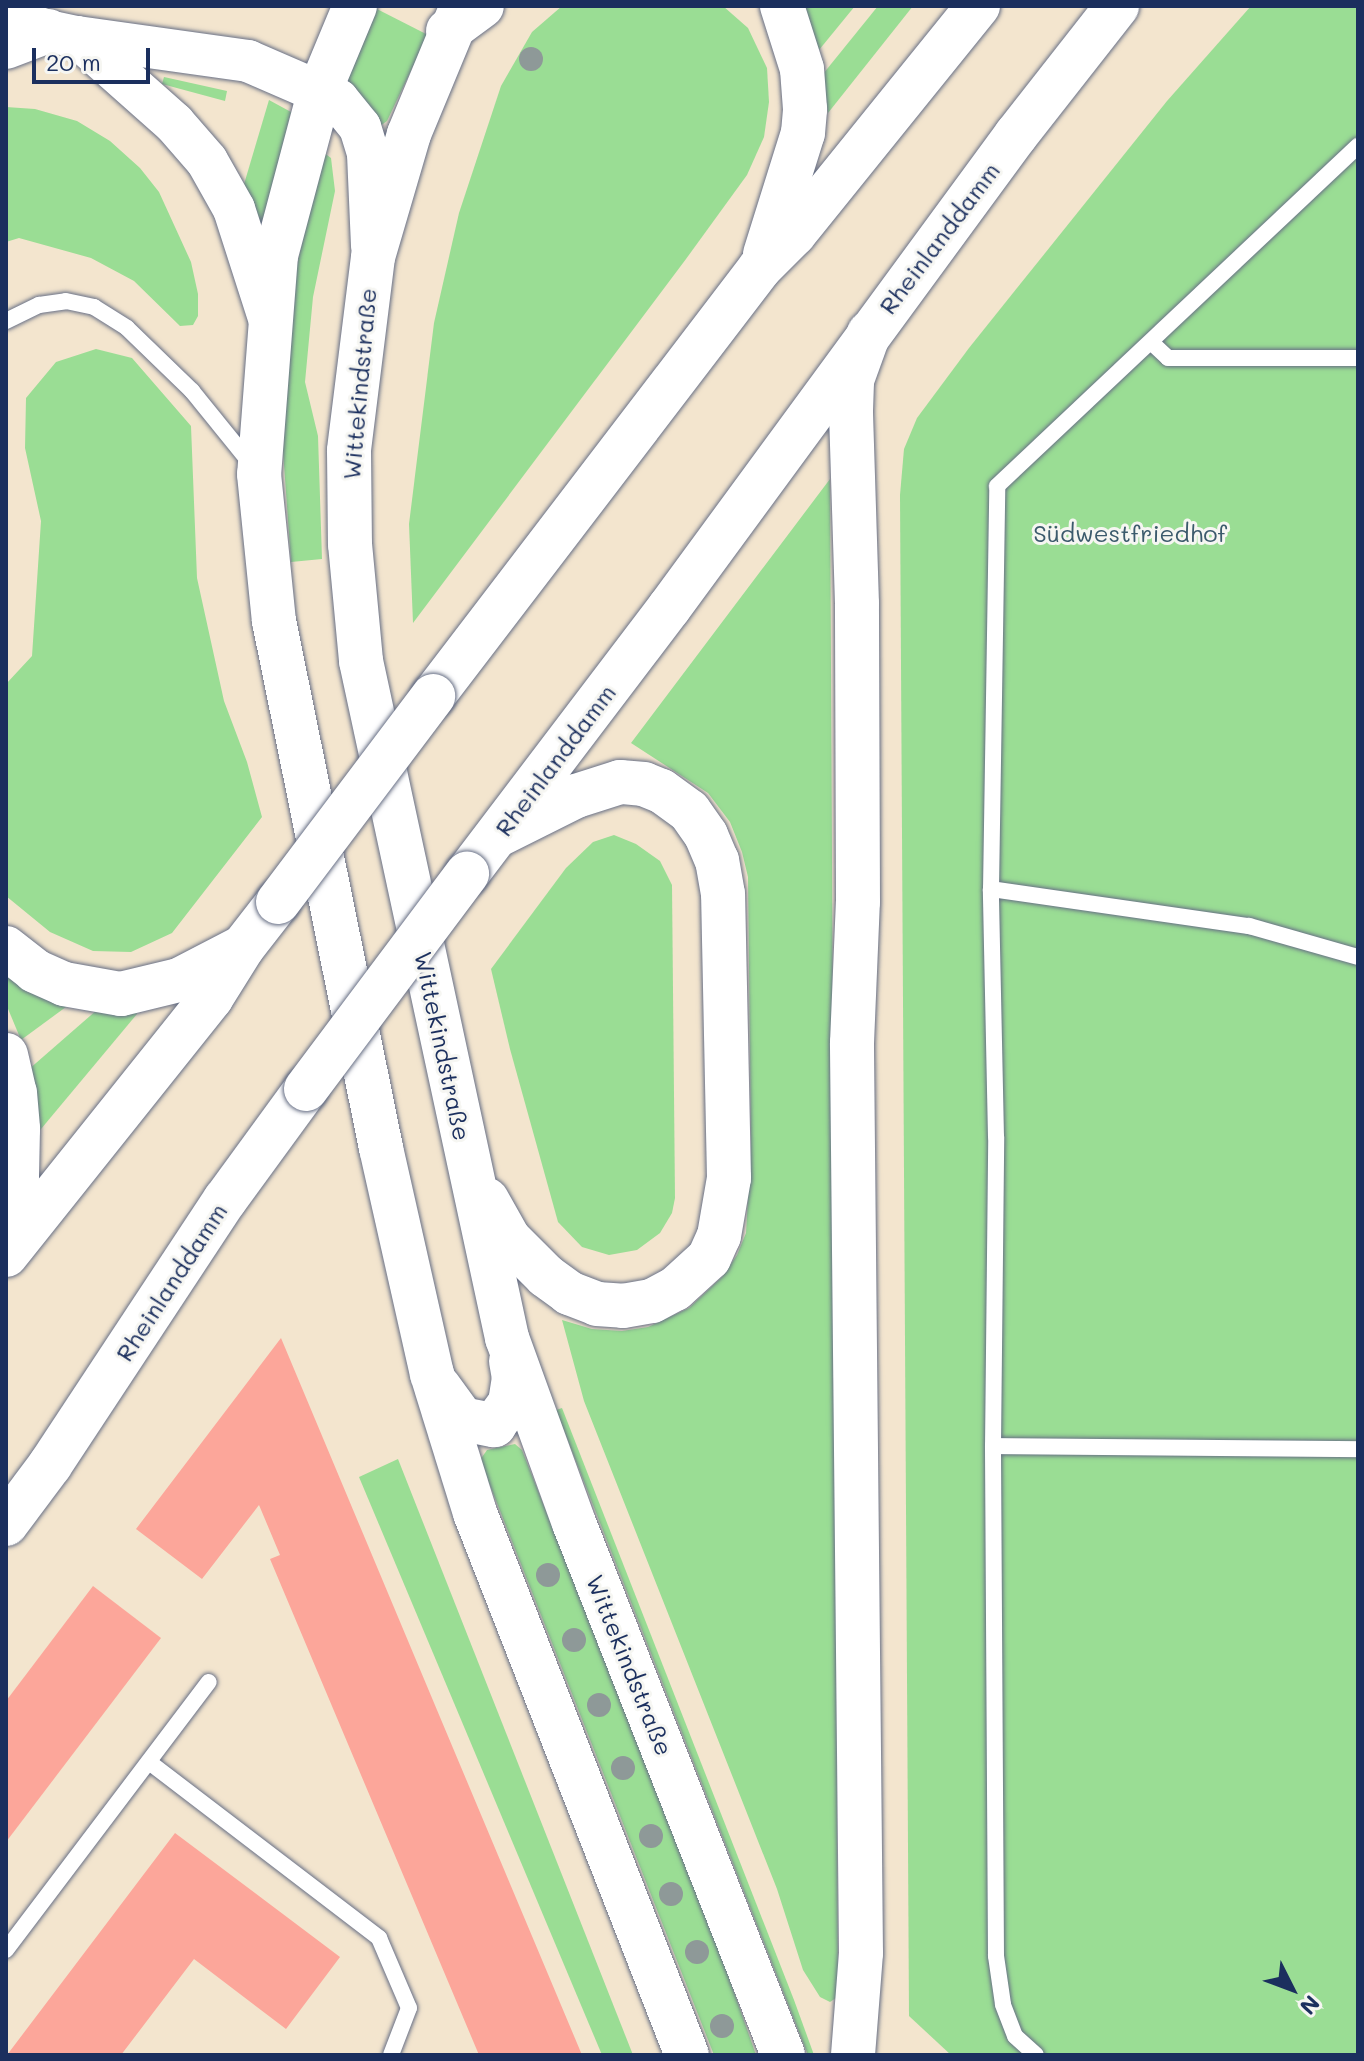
<!DOCTYPE html>
<meta charset="utf-8">
<style>
body{margin:0}
#map{position:relative;width:1364px;height:2061px;overflow:hidden;background:#f3e5ce;font-family:Mali,sans-serif}
div>[style]{position:absolute}
.green>*{inset:0;background:#9add94}
.building>*{inset:0;background:#fca69a}
.roads{filter:drop-shadow(0 0 2px #676f85) drop-shadow(0 0 2px #676f85)}
.service>*{height:16px;margin:-8px;padding:0 8px;transform-origin:8px;border-radius:8px;background:#fff}
.tertiary>*{height:42px;margin:-21px;padding:0 21px;transform-origin:21px;border-radius:21px;background:#fff}
.secondary>*{height:44px;margin:-22px;padding:0 22px;transform-origin:22px;border-radius:22px;background:#fff}
.primary>*{height:44px;margin:-22px;padding:0 22px;transform-origin:22px;border-radius:22px;background:#fff}
.motorway>*{height:44px;margin:-22px;padding:0 22px;transform-origin:22px;border-radius:22px;background:#fff}
.bridges{filter:drop-shadow(0 0 2px #676f85) drop-shadow(0 0 2px #676f85)}
.primary-bridge>*{height:44px;margin:-22px;padding:0 22px;transform-origin:22px;border-radius:22px;background:#fff}
.trees>*{width:24px;height:24px;margin:-12px;border-radius:50%;background:#8e9998}
span{translate:-50% -50%;white-space:nowrap;text-align:center;line-height:1.15;-webkit-text-stroke:6px #f6f6f2;paint-order:stroke}
.street-label{font-size:24px;color:#1b2f5e}
.park-label{font-size:24px;color:#3b5a6c}
.frame{position:absolute;inset:0;border:8px solid #1b2f5e;pointer-events:none}
.north{position:absolute;left:1252px;top:1949px;width:80px;height:80px;-webkit-text-stroke:6px #f6f6f2;paint-order:stroke;rotate:132deg;font-size:22px;font-weight:700;line-height:32px;text-align:center;color:#1b2f5e}
.north::after{content:'';display:block;margin:auto;width:28px;height:36px;background:#1b2f5e;clip-path:polygon(50% 0,100% 100%,50% 72%,0 100%)}
.scale{position:absolute;left:32px;top:48px;width:118px;height:36px;box-sizing:border-box;border:4px solid #1b2f5e;border-top:0;padding-left:10px;font-size:24px;line-height:28px;white-space:nowrap;color:#1b2f5e;-webkit-text-stroke:6px #f6f6f2;paint-order:stroke}
</style>
<div id="map">
<div class="green">
<div style="clip-path:polygon(562px 6px,723px 6px,748px 28px,767px 68px,769px 102px,764px 137px,747px 175px,686px 259px,413px 623px,409px 524px,434px 323px,459px 213px,501px 86px,532px 32px)"></div>
<div style="clip-path:polygon(801px 6px,855px 6px,819px 50px)"></div>
<div style="clip-path:polygon(878px 6px,913px 6px,828px 113px,823px 74px)"></div>
<div style="clip-path:polygon(1251px 6px,1358px 6px,1358px 2055px,951px 2055px,909px 2016px,900px 495px,904px 449px,917px 418px,969px 348px,1167px 101px)"></div>
<div style="clip-path:polygon(373px 7px,428px 35px,387px 121px,380px 126px,348px 91px,345px 78px)"></div>
<div style="clip-path:polygon(164px 77px,227px 91px,225px 101px,162px 84px)"></div>
<div style="clip-path:polygon(269px 100px,291px 112px,261px 234px,242px 191px)"></div>
<div style="clip-path:polygon(6px 107px,35px 109px,77px 121px,110px 141px,140px 168px,159px 192px,191px 262px,198px 294px,198px 316px,193px 325px,180px 326px,134px 281px,91px 258px,19px 238px,6px 242px)"></div>
<div style="clip-path:polygon(323px 152px,331px 158px,335px 191px,313px 297px,305px 382px,318px 436px,322px 559px,291px 562px,283px 451px,294px 278px)"></div>
<div style="clip-path:polygon(96px 349px,132px 358px,191px 426px,197px 578px,224px 701px,247px 762px,262px 817px,172px 933px,131px 952px,93px 951px,50px 932px,6px 896px,6px 684px,32px 656px,41px 521px,25px 448px,26px 398px,56px 362px)"></div>
<div style="clip-path:polygon(830px 479px,838px 1982px,836px 1998px,830px 2002px,820px 1997px,803px 1970px,777px 1889px,584px 1401px,562px 1320px,592px 1329px,622px 1331px,648px 1327px,689px 1308px,723px 1276px,737px 1255px,746px 1233px,751px 1144px,748px 877px,742px 852px,730px 822px,708px 793px,631px 743px)"></div>
<div style="clip-path:polygon(614px 835px,636px 844px,660px 861px,672px 885px,675px 1198px,672px 1213px,660px 1233px,637px 1250px,609px 1255px,582px 1247px,558px 1222px,510px 1049px,491px 969px,566px 868px,593px 842px)"></div>
<div style="clip-path:polygon(6px 977px,8px 977px,70px 1004px,21px 1040px,6px 1004px)"></div>
<div style="clip-path:polygon(98px 1009px,135px 1010px,137px 1014px,36px 1135px,28px 1070px)"></div>
<div style="clip-path:polygon(562px 1408px,794px 2000px,814px 2055px,808px 2055px,595px 1510px,556px 1410px)"></div>
<div style="clip-path:polygon(515px 1444px,522px 1450px,725px 1966px,756px 2055px,714px 2055px,480px 1460px,487px 1450px)"></div>
<div style="clip-path:polygon(398px 1459px,633px 2055px,602px 2055px,359px 1477px)"></div>
</div>
<div class="building">
<div style="clip-path:polygon(281px 1338px,437px 1710px,582px 2055px,479px 2055px,270px 1559px,280px 1555px,259px 1505px,202px 1579px,136px 1529px)"></div>
<div style="clip-path:polygon(93px 1586px,161px 1638px,6px 1842px,6px 1701px)"></div>
<div style="clip-path:polygon(175px 1833px,340px 1957px,286px 2029px,194px 1959px,121px 2055px,7px 2055px)"></div>
</div>
<div class="roads">
<div class="service">
<div style="left:6px;top:321px;width:37px;rotate:-26deg"></div>
<div style="left:39px;top:305px;width:27px;rotate:-8deg"></div>
<div style="left:66px;top:301px;width:29px;rotate:12deg"></div>
<div style="left:94px;top:307px;width:39px;rotate:32deg"></div>
<div style="left:127px;top:328px;width:91px;rotate:44.1deg"></div>
<div style="left:192px;top:391px;width:95px;rotate:51deg"></div>
<div style="left:1152px;top:343px;width:22px;rotate:43deg"></div>
<div style="left:1168px;top:358px;width:190px"></div>
<div style="left:991px;top:889px;width:261px;rotate:8.2deg"></div>
<div style="left:1249px;top:926px;width:113px;rotate:15.9deg"></div>
<div style="left:993px;top:1446px;width:365px;rotate:0.5deg"></div>
<div style="left:149px;top:1762px;width:290px;rotate:37.4deg"></div>
<div style="left:379px;top:1938px;width:76px;rotate:66.8deg"></div>
<div style="left:409px;top:2008px;width:50px;rotate:111deg"></div>
<div style="left:6px;top:1950px;width:336px;rotate:-52.9deg"></div>
<div style="left:1036px;top:2055px;width:28px;rotate:-138deg"></div>
<div style="left:1015px;top:2036px;width:34px;rotate:-111deg"></div>
<div style="left:1003px;top:2004px;width:49px;rotate:-98.3deg"></div>
<div style="left:996px;top:1956px;width:510px;rotate:-90.34deg"></div>
<div style="left:993px;top:1446px;width:309px;rotate:-89.4deg"></div>
<div style="left:996px;top:1137px;width:248px;rotate:-91.2deg"></div>
<div style="left:991px;top:889px;width:403px;rotate:-89.1deg"></div>
<div style="left:997px;top:486px;width:496px;rotate:-43.3deg"></div>
</div>
<div class="tertiary">
<div style="left:6px;top:16px;width:45px;rotate:19.7deg"></div>
<div style="left:48px;top:31px;width:30px;rotate:12deg"></div>
<div style="left:77px;top:37px;width:173px;rotate:8deg"></div>
<div style="left:248px;top:61px;width:98px;rotate:23.4deg"></div>
<div style="left:338px;top:100px;width:35px;rotate:51deg"></div>
<div style="left:360px;top:127px;width:28px;rotate:73deg"></div>
<div style="left:368px;top:154px;width:93px;rotate:87.5deg"></div>
<div style="left:77px;top:37px;width:130px;rotate:41.6deg"></div>
<div style="left:174px;top:123px;width:50px;rotate:49deg"></div>
<div style="left:207px;top:161px;width:55px;rotate:60.6deg"></div>
<div style="left:234px;top:209px;width:114px;rotate:72.2deg"></div>
</div>
<div class="secondary">
<div style="left:355px;top:6px;width:91px;rotate:112.6deg"></div>
<div style="left:320px;top:90px;width:171px;rotate:104.9deg"></div>
<div style="left:276px;top:255px;width:220px;rotate:94.4deg"></div>
<div style="left:259px;top:474px;width:148px;rotate:84.2deg"></div>
<div style="left:274px;top:621px;width:538px;rotate:78.52deg"></div>
<div style="left:381px;top:1148px;width:232px;rotate:77.3deg"></div>
<div style="left:432px;top:1374px;width:145px;rotate:72.8deg"></div>
<div style="left:475px;top:1513px;width:582px;rotate:68.64deg"></div>
<div style="left:462px;top:6px;width:139px;rotate:112.5deg"></div>
<div style="left:409px;top:134px;width:128px;rotate:106.3deg"></div>
<div style="left:373px;top:257px;width:195px;rotate:97.1deg"></div>
<div style="left:349px;top:451px;width:93px;rotate:89.4deg"></div>
<div style="left:350px;top:544px;width:118px;rotate:84.6deg"></div>
<div style="left:361px;top:661px;width:693px;rotate:77.83deg"></div>
<div style="left:507px;top:1338px;width:197px;rotate:70.1deg"></div>
<div style="left:574px;top:1523px;width:572px;rotate:68.55deg"></div>
<div style="left:487px;top:1200px;width:45px;rotate:60.6deg"></div>
<div style="left:509px;top:1239px;width:52px;rotate:45deg"></div>
<div style="left:546px;top:1276px;width:29px;rotate:36deg"></div>
<div style="left:569px;top:1293px;width:30px;rotate:21deg"></div>
<div style="left:597px;top:1304px;width:26px;rotate:4deg"></div>
<div style="left:623px;top:1306px;width:29px;rotate:-10deg"></div>
<div style="left:652px;top:1301px;width:26px;rotate:-28deg"></div>
<div style="left:675px;top:1289px;width:46px;rotate:-42.4deg"></div>
<div style="left:709px;top:1258px;width:24px;rotate:-66deg"></div>
<div style="left:719px;top:1236px;width:59px;rotate:-80.2deg"></div>
<div style="left:729px;top:1178px;width:284px;rotate:-91.2deg"></div>
<div style="left:723px;top:894px;width:34px;rotate:-100deg"></div>
<div style="left:717px;top:861px;width:28px;rotate:-113deg"></div>
<div style="left:706px;top:835px;width:29px;rotate:-125deg"></div>
<div style="left:689px;top:811px;width:34px;rotate:-144deg"></div>
<div style="left:661px;top:791px;width:18px;rotate:-158deg"></div>
<div style="left:644px;top:784px;width:24px;rotate:-175deg"></div>
<div style="left:620px;top:782px;width:46px;rotate:162.3deg"></div>
<div style="left:576px;top:796px;width:85px;rotate:153.4deg"></div>
<div style="left:439px;top:1387px;width:39px;rotate:54deg"></div>
<div style="left:462px;top:1419px;width:33px;rotate:11deg"></div>
<div style="left:494px;top:1425px;width:27px;rotate:-54deg"></div>
<div style="left:510px;top:1403px;width:25px;rotate:-81deg"></div>
<div style="left:514px;top:1378px;width:17px;rotate:-100deg"></div>
</div>
<div class="primary">
<div style="left:448px;top:31px;width:42px;rotate:-36.3deg"></div>
<div style="left:6px;top:47px;width:45px;rotate:-20.9deg"></div>
<div style="left:765px;top:254px;width:127px;rotate:-72.6deg"></div>
<div style="left:803px;top:133px;width:24px;rotate:-85deg"></div>
<div style="left:805px;top:109px;width:40px;rotate:-94.3deg"></div>
<div style="left:802px;top:69px;width:66px;rotate:-107.6deg"></div>
<div style="left:433px;top:696px;width:539px;rotate:-52.62deg"></div>
<div style="left:760px;top:268px;width:48px;rotate:-45deg"></div>
<div style="left:794px;top:234px;width:293px;rotate:-51.1deg"></div>
<div style="left:467px;top:874px;width:334px;rotate:-52.8deg"></div>
<div style="left:669px;top:608px;width:587px;rotate:-53.74deg"></div>
<div style="left:6px;top:948px;width:37px;rotate:38deg"></div>
<div style="left:35px;top:971px;width:32px;rotate:24deg"></div>
<div style="left:64px;top:984px;width:58px;rotate:10deg"></div>
<div style="left:121px;top:994px;width:60px;rotate:-13.6deg"></div>
<div style="left:179px;top:980px;width:70px;rotate:-27.3deg"></div>
<div style="left:6px;top:1055px;width:39px;rotate:77deg"></div>
<div style="left:15px;top:1093px;width:36px;rotate:85deg"></div>
<div style="left:18px;top:1129px;width:48px;rotate:91.2deg"></div>
<div style="left:17px;top:1177px;width:55px;rotate:101.5deg"></div>
<div style="left:6px;top:1255px;width:329px;rotate:-51.4deg"></div>
<div style="left:211px;top:998px;width:60px;rotate:-57.9deg"></div>
<div style="left:243px;top:947px;width:57px;rotate:-52.1deg"></div>
<div style="left:6px;top:1524px;width:74px;rotate:-53.3deg"></div>
<div style="left:50px;top:1465px;width:318px;rotate:-56.6deg"></div>
<div style="left:225px;top:1200px;width:137px;rotate:-53.9deg"></div>
<div style="left:853px;top:2055px;width:102px;rotate:-85.5deg"></div>
<div style="left:861px;top:1953px;width:910px;rotate:-90.57deg"></div>
<div style="left:852px;top:1043px;width:141px;rotate:-87.6deg"></div>
<div style="left:858px;top:902px;width:298px;rotate:-90.2deg"></div>
<div style="left:857px;top:604px;width:193px;rotate:-91.8deg"></div>
<div style="left:851px;top:411px;width:31px;rotate:-88deg"></div>
<div style="left:852px;top:380px;width:50px;rotate:-70.1deg"></div>
</div>
<div class="motorway">
<div style="left:1016px;top:135px;width:164px;rotate:-51.9deg"></div>
</div>
</div>
<div class="bridges">
<div class="primary-bridge">
<div style="left:278px;top:902px;width:258px;rotate:-53deg"></div>
<div style="left:306px;top:1089px;width:269px;rotate:-53.2deg"></div>
</div>
</div>
<div class="trees">
<div style="left:531px;top:59px"></div>
<div style="left:548px;top:1575px"></div>
<div style="left:574px;top:1640px"></div>
<div style="left:599px;top:1705px"></div>
<div style="left:623px;top:1768px"></div>
<div style="left:651px;top:1836px"></div>
<div style="left:671px;top:1894px"></div>
<div style="left:697px;top:1952px"></div>
<div style="left:722px;top:2026px"></div>
</div>
<div class="street-label">
<span style="left:939px;top:238px;rotate:-53deg">Rheinlanddamm</span>
<span style="left:359px;top:384px;rotate:-85deg">Wittekindstraße</span>
<span style="left:555px;top:760px;rotate:-53deg">Rheinlanddamm</span>
<span style="left:443px;top:1046px;rotate:78deg">Wittekindstraße</span>
<span style="left:171px;top:1282px;rotate:-57deg">Rheinlanddamm</span>
<span style="left:630px;top:1665px;rotate:68deg">Wittekindstraße</span>
</div>
<div class="park-label">
<span style="left:1130px;top:533px">Südwestfriedhof</span>
</div>
<div class="frame"></div>
<div class="north">N</div>
<div class="scale">20 m</div>
</div>
